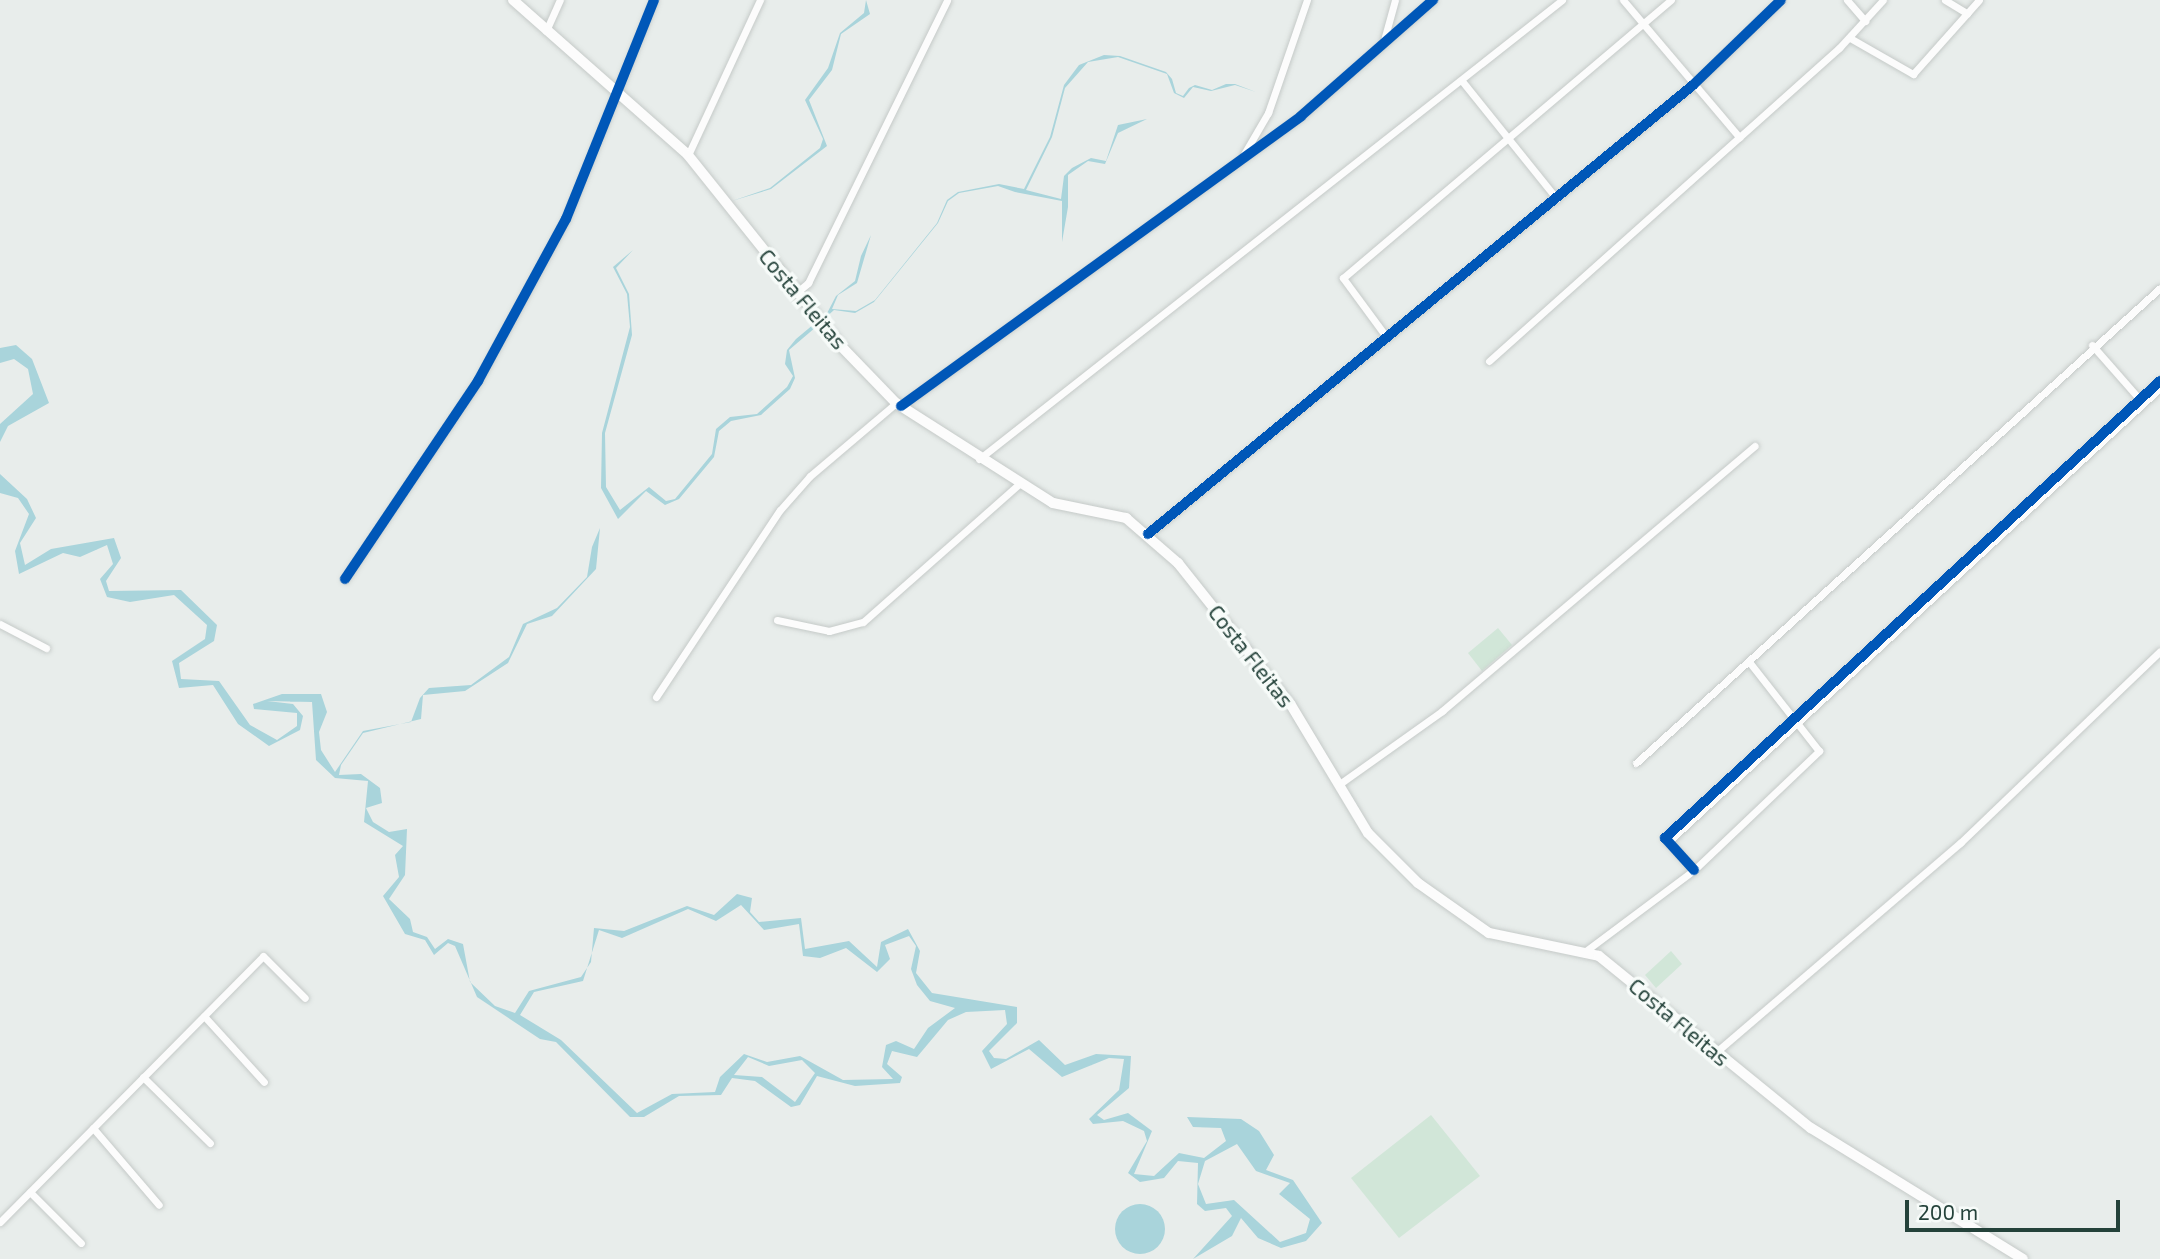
<!DOCTYPE html>
<style>
body{margin:0}
#map{position:relative;width:2160px;height:1259px;overflow:hidden;background:#e8edeb;font-family:"Exo 2",sans-serif}
div>[style]{position:absolute}
.green>*{inset:0;background:#d1e6d8}
.water>*{inset:0;background:#a9d4db}
.round{border-radius:50%}
.roads{filter:drop-shadow(0 0 2px #c5cac8) drop-shadow(0 0 2px #c5cac8)}
.street>*{height:7px;margin:-3.5px;padding:0 3.5px;transform-origin:3.5px;border-radius:3.5px;background:#fcfcfc}
.secondary>*{height:10px;margin:-5px;padding:0 5px;transform-origin:5px;border-radius:5px;background:#fcfcfc}
.cycleway>*{height:10px;margin:-5px;padding:0 5px;transform-origin:5px;border-radius:5px;background:#0057b8}
span{translate:-50% -50%;white-space:nowrap;text-align:center;line-height:1.15;-webkit-text-stroke:7px #f7fbf9;paint-order:stroke}
.street-label{font-size:21px;color:#24423a}
.scale{position:absolute;left:1905px;top:1200px;width:215px;height:32px;box-sizing:border-box;border:4px solid #24423a;border-top:0;padding-left:9px;font-size:21px;line-height:24px;white-space:nowrap;color:#24423a;-webkit-text-stroke:5px #f7fbf9;paint-order:stroke}
</style>
<div id="map">
<div class="green">
<div style="clip-path:polygon(1498px 628px,1512px 645px,1482px 671px,1468px 653px)"></div>
<div style="clip-path:polygon(1671px 951px,1682px 964px,1656px 988px,1645px 975px)"></div>
<div style="clip-path:polygon(1431px 1115px,1480px 1176px,1399px 1238px,1351px 1178px)"></div>
</div>
<div class="water">
<div style="clip-path:polygon(866px 0,870px 14px,841px 34px,832px 70px,809px 100px,827px 146px,771px 189px,732px 201px,770px 188px,820px 148px,823px 139px,805px 100px,828px 68px,840px 33px,864px 13px)"></div>
<div style="clip-path:polygon(1104px 55px,1120px 56px,1166px 72px,1172px 79px,1176px 93px,1183px 96px,1189px 88px,1195px 85px,1212px 90px,1226px 84px,1235px 84px,1256px 92px,1235px 85px,1211px 91px,1193px 87px,1184px 98px,1174px 93px,1167px 74px,1118px 57px,1088px 62px,1065px 88px,1052px 137px,1026px 190px,1061px 199px,1064px 176px,1072px 168px,1091px 158px,1106px 161px,1118px 125px,1147px 119px,1118px 133px,1105px 164px,1088px 161px,1068px 175px,1068px 207px,1062px 242px,1062px 201px,1015px 192px,998px 186px,959px 193px,948px 201px,938px 223px,874px 302px,855px 313px,834px 310px,824px 319px,836px 296px,855px 281px,861px 256px,871px 235px,857px 283px,838px 295px,832px 309px,856px 311px,875px 300px,937px 223px,947px 200px,958px 192px,999px 184px,1024px 189px,1050px 137px,1064px 85px,1079px 65px)"></div>
<div style="clip-path:polygon(633px 250px,616px 268px,629px 294px,632px 335px,605px 433px,606px 487px,620px 510px,649px 487px,666px 501px,675px 499px,712px 454px,716px 429px,730px 417px,757px 414px,787px 387px,793px 376px,785px 364px,787px 350px,796px 339px,814px 324px,816px 327px,789px 350px,795px 378px,790px 389px,761px 415px,731px 421px,719px 431px,714px 457px,679px 499px,665px 505px,646px 491px,618px 519px,601px 488px,602px 433px,630px 327px,627px 294px,613px 267px)"></div>
<div style="clip-path:polygon(16px 345px,32px 359px,49px 403px,8px 426px,0 442px,0 424px,33px 394px,28px 369px,14px 359px,0 363px,0 348px)"></div>
<div style="clip-path:polygon(evenodd,0 474px,27px 499px,36px 518px,20px 543px,25px 565px,51px 549px,114px 538px,121px 558px,106px 581px,109px 591px,181px 590px,217px 625px,214px 641px,179px 663px,181px 679px,219px 681px,250px 725px,277px 740px,297px 726px,297px 713px,254px 709px,253px 704px,282px 694px,321px 694px,327px 712px,319px 732px,321px 750px,335px 772px,363px 731px,411px 722px,420px 698px,429px 688px,471px 685px,509px 657px,523px 624px,557px 608px,587px 577px,592px 547px,600px 528px,596px 569px,552px 616px,527px 624px,508px 663px,465px 691px,423px 695px,421px 719px,363px 733px,341px 765px,339px 775px,361px 774px,380px 788px,382px 803px,366px 808px,373px 822px,389px 832px,407px 829px,405px 875px,389px 899px,410px 919px,413px 932px,427px 937px,435px 949px,448px 939px,463px 944px,470px 982px,495px 1006px,515px 1013px,529px 991px,581px 977px,591px 962px,594px 928px,624px 931px,687px 906px,714px 915px,737px 894px,752px 898px,750px 912px,759px 922px,801px 918px,805px 949px,849px 941px,877px 967px,881px 942px,908px 929px,920px 951px,916px 973px,932px 993px,1017px 1007px,1017px 1023px,989px 1051px,994px 1058px,1006px 1059px,1039px 1040px,1065px 1065px,1096px 1054px,1131px 1056px,1129px 1088px,1097px 1115px,1104px 1120px,1128px 1113px,1152px 1131px,1134px 1174px,1154px 1176px,1179px 1153px,1204px 1158px,1226px 1141px,1221px 1128px,1193px 1127px,1187px 1117px,1241px 1119px,1259px 1131px,1274px 1155px,1266px 1170px,1293px 1180px,1322px 1223px,1306px 1241px,1281px 1248px,1258px 1238px,1241px 1218px,1232px 1236px,1193px 1259px,1232px 1216px,1226px 1208px,1205px 1211px,1197px 1204px,1198px 1163px,1178px 1161px,1164px 1178px,1140px 1182px,1128px 1173px,1147px 1141px,1144px 1131px,1123px 1121px,1093px 1124px,1089px 1119px,1119px 1090px,1124px 1059px,1109px 1058px,1062px 1077px,1029px 1049px,991px 1069px,982px 1051px,1007px 1024px,1005px 1010px,966px 1012px,948px 1020px,917px 1057px,892px 1051px,887px 1064px,902px 1077px,900px 1083px,855px 1086px,817px 1076px,800px 1105px,791px 1107px,755px 1081px,732px 1078px,721px 1095px,679px 1096px,644px 1117px,630px 1117px,556px 1042px,540px 1039px,477px 997px,455px 946px,448px 943px,434px 955px,425px 940px,405px 934px,383px 896px,399px 877px,395px 855px,403px 846px,364px 822px,368px 781px,335px 778px,316px 760px,312px 702px,267px 701px,293px 704px,303px 716px,300px 730px,269px 746px,238px 724px,213px 685px,179px 688px,172px 661px,205px 639px,207px 625px,174px 595px,130px 602px,107px 597px,100px 579px,113px 564px,107px 545px,80px 557px,63px 553px,19px 574px,15px 551px,29px 514px,18px 498px,0 493px,0 474px,741px 905px,764px 930px,799px 924px,803px 956px,820px 958px,846px 948px,877px 972px,890px 959px,885px 945px,909px 936px,916px 946px,911px 969px,917px 985px,930px 1001px,955px 1008px,928px 1028px,914px 1049px,896px 1041px,886px 1045px,882px 1067px,893px 1079px,843px 1080px,800px 1056px,767px 1062px,744px 1054px,720px 1077px,715px 1092px,672px 1094px,637px 1113px,561px 1040px,520px 1015px,534px 992px,583px 981px,599px 930px,622px 938px,688px 909px,716px 921px,741px 905px,0 474px,748px 1057px,769px 1066px,802px 1060px,815px 1073px,795px 1102px,762px 1077px,734px 1075px,748px 1057px,0 474px,1237px 1144px,1256px 1171px,1290px 1183px,1279px 1194px,1310px 1219px,1306px 1233px,1280px 1242px,1234px 1200px,1206px 1204px,1198px 1184px,1205px 1161px,1237px 1144px)"></div>
<div class="round" style="left:1115px;top:1204px;width:50px;height:50px"></div>
</div>
<div class="roads">
<div class="street">
<div style="left:1623px;top:0;width:180px;rotate:49.7deg"></div>
<div style="left:1847px;top:0;width:28px;rotate:49deg"></div>
<div style="left:1945px;top:0;width:26px;rotate:31deg"></div>
<div style="left:546px;top:31px;width:34px;rotate:-66deg"></div>
<div style="left:1850px;top:38px;width:73px;rotate:29.7deg"></div>
<div style="left:1913px;top:74px;width:99px;rotate:-48.3deg"></div>
<div style="left:1384px;top:40px;width:41px;rotate:-74.6deg"></div>
<div style="left:1462px;top:81px;width:151px;rotate:51.2deg"></div>
<div style="left:1244px;top:154px;width:48px;rotate:-59.7deg"></div>
<div style="left:1268px;top:113px;width:120px;rotate:-71deg"></div>
<div style="left:688px;top:155px;width:171px;rotate:-65.1deg"></div>
<div style="left:796px;top:293px;width:16px;rotate:-40deg"></div>
<div style="left:808px;top:283px;width:315px;rotate:-63.8deg"></div>
<div style="left:1385px;top:335px;width:71px;rotate:-126.4deg"></div>
<div style="left:1343px;top:278px;width:430px;rotate:-40.3deg"></div>
<div style="left:2092px;top:345px;width:77px;rotate:48.7deg"></div>
<div style="left:1489px;top:361px;width:470px;rotate:-41.8deg"></div>
<div style="left:1839px;top:48px;width:65px;rotate:-47.5deg"></div>
<div style="left:901px;top:406px;width:494px;rotate:-35.9deg"></div>
<div style="left:1301px;top:116px;width:176px;rotate:-41.3deg"></div>
<div style="left:979px;top:459px;width:742px;rotate:-38.21deg"></div>
<div style="left:1148px;top:534px;width:706px;rotate:-39.48deg"></div>
<div style="left:1693px;top:85px;width:122px;rotate:-44deg"></div>
<div style="left:345px;top:579px;width:239px;rotate:-56.1deg"></div>
<div style="left:478px;top:381px;width:184px;rotate:-61.5deg"></div>
<div style="left:566px;top:219px;width:236px;rotate:-68.1deg"></div>
<div style="left:777px;top:620px;width:53px;rotate:11.9deg"></div>
<div style="left:829px;top:631px;width:35px;rotate:-15deg"></div>
<div style="left:863px;top:622px;width:208px;rotate:-41.5deg"></div>
<div style="left:0;top:624px;width:52px;rotate:27.6deg"></div>
<div style="left:656px;top:697px;width:224px;rotate:-56.5deg"></div>
<div style="left:780px;top:510px;width:45px;rotate:-48.6deg"></div>
<div style="left:810px;top:476px;width:113px;rotate:-40.3deg"></div>
<div style="left:1636px;top:763px;width:707px;rotate:-42.19deg"></div>
<div style="left:1338px;top:785px;width:128px;rotate:-35.4deg"></div>
<div style="left:1442px;top:711px;width:410px;rotate:-40.3deg"></div>
<div style="left:1668px;top:842px;width:669px;rotate:-42.7deg"></div>
<div style="left:1694px;top:870px;width:43px;rotate:-132.2deg"></div>
<div style="left:1665px;top:838px;width:674px;rotate:-42.71deg"></div>
<div style="left:1587px;top:950px;width:134px;rotate:-36.8deg"></div>
<div style="left:1694px;top:870px;width:173px;rotate:-43.6deg"></div>
<div style="left:1819px;top:751px;width:112px;rotate:-128.1deg"></div>
<div style="left:204px;top:1016px;width:89px;rotate:47.7deg"></div>
<div style="left:1715px;top:1053px;width:323px;rotate:-40.6deg"></div>
<div style="left:1960px;top:843px;width:277px;rotate:-43.8deg"></div>
<div style="left:143px;top:1077px;width:94px;rotate:44.6deg"></div>
<div style="left:93px;top:1128px;width:101px;rotate:49.4deg"></div>
<div style="left:30px;top:1192px;width:72px;rotate:45deg"></div>
<div style="left:0;top:1222px;width:374px;rotate:-45.3deg"></div>
<div style="left:263px;top:956px;width:59px;rotate:45deg"></div>
</div>
<div class="secondary">
<div style="left:513px;top:0;width:234px;rotate:41.5deg"></div>
<div style="left:688px;top:155px;width:243px;rotate:51.3deg"></div>
<div style="left:840px;top:345px;width:81px;rotate:46deg"></div>
<div style="left:896px;top:403px;width:186px;rotate:32.5deg"></div>
<div style="left:1053px;top:503px;width:75px;rotate:11.6deg"></div>
<div style="left:1126px;top:518px;width:69px;rotate:40.9deg"></div>
<div style="left:1178px;top:563px;width:181px;rotate:51.5deg"></div>
<div style="left:1291px;top:705px;width:149px;rotate:59deg"></div>
<div style="left:1368px;top:833px;width:71px;rotate:45deg"></div>
<div style="left:1418px;top:883px;width:87px;rotate:35.2deg"></div>
<div style="left:1489px;top:933px;width:112px;rotate:11.8deg"></div>
<div style="left:1599px;top:956px;width:273px;rotate:39.1deg"></div>
<div style="left:1811px;top:1128px;width:249px;rotate:31.7deg"></div>
</div>
</div>
<div class="cycleway">
<div style="left:901px;top:406px;width:494px;rotate:-35.9deg"></div>
<div style="left:1301px;top:116px;width:176px;rotate:-41.3deg"></div>
<div style="left:1148px;top:534px;width:706px;rotate:-39.48deg"></div>
<div style="left:1693px;top:85px;width:122px;rotate:-44deg"></div>
<div style="left:345px;top:579px;width:239px;rotate:-56.1deg"></div>
<div style="left:478px;top:381px;width:184px;rotate:-61.5deg"></div>
<div style="left:566px;top:219px;width:236px;rotate:-68.1deg"></div>
<div style="left:1694px;top:870px;width:43px;rotate:-132.2deg"></div>
<div style="left:1665px;top:838px;width:674px;rotate:-42.71deg"></div>
</div>
<div class="street-label">
<span style="left:803px;top:299px;rotate:50deg">Costa Fleitas</span>
<span style="left:1251px;top:656px;rotate:52deg">Costa Fleitas</span>
<span style="left:1679px;top:1022px;rotate:40deg">Costa Fleitas</span>
</div>
<div class="scale">200 m</div>
</div>
